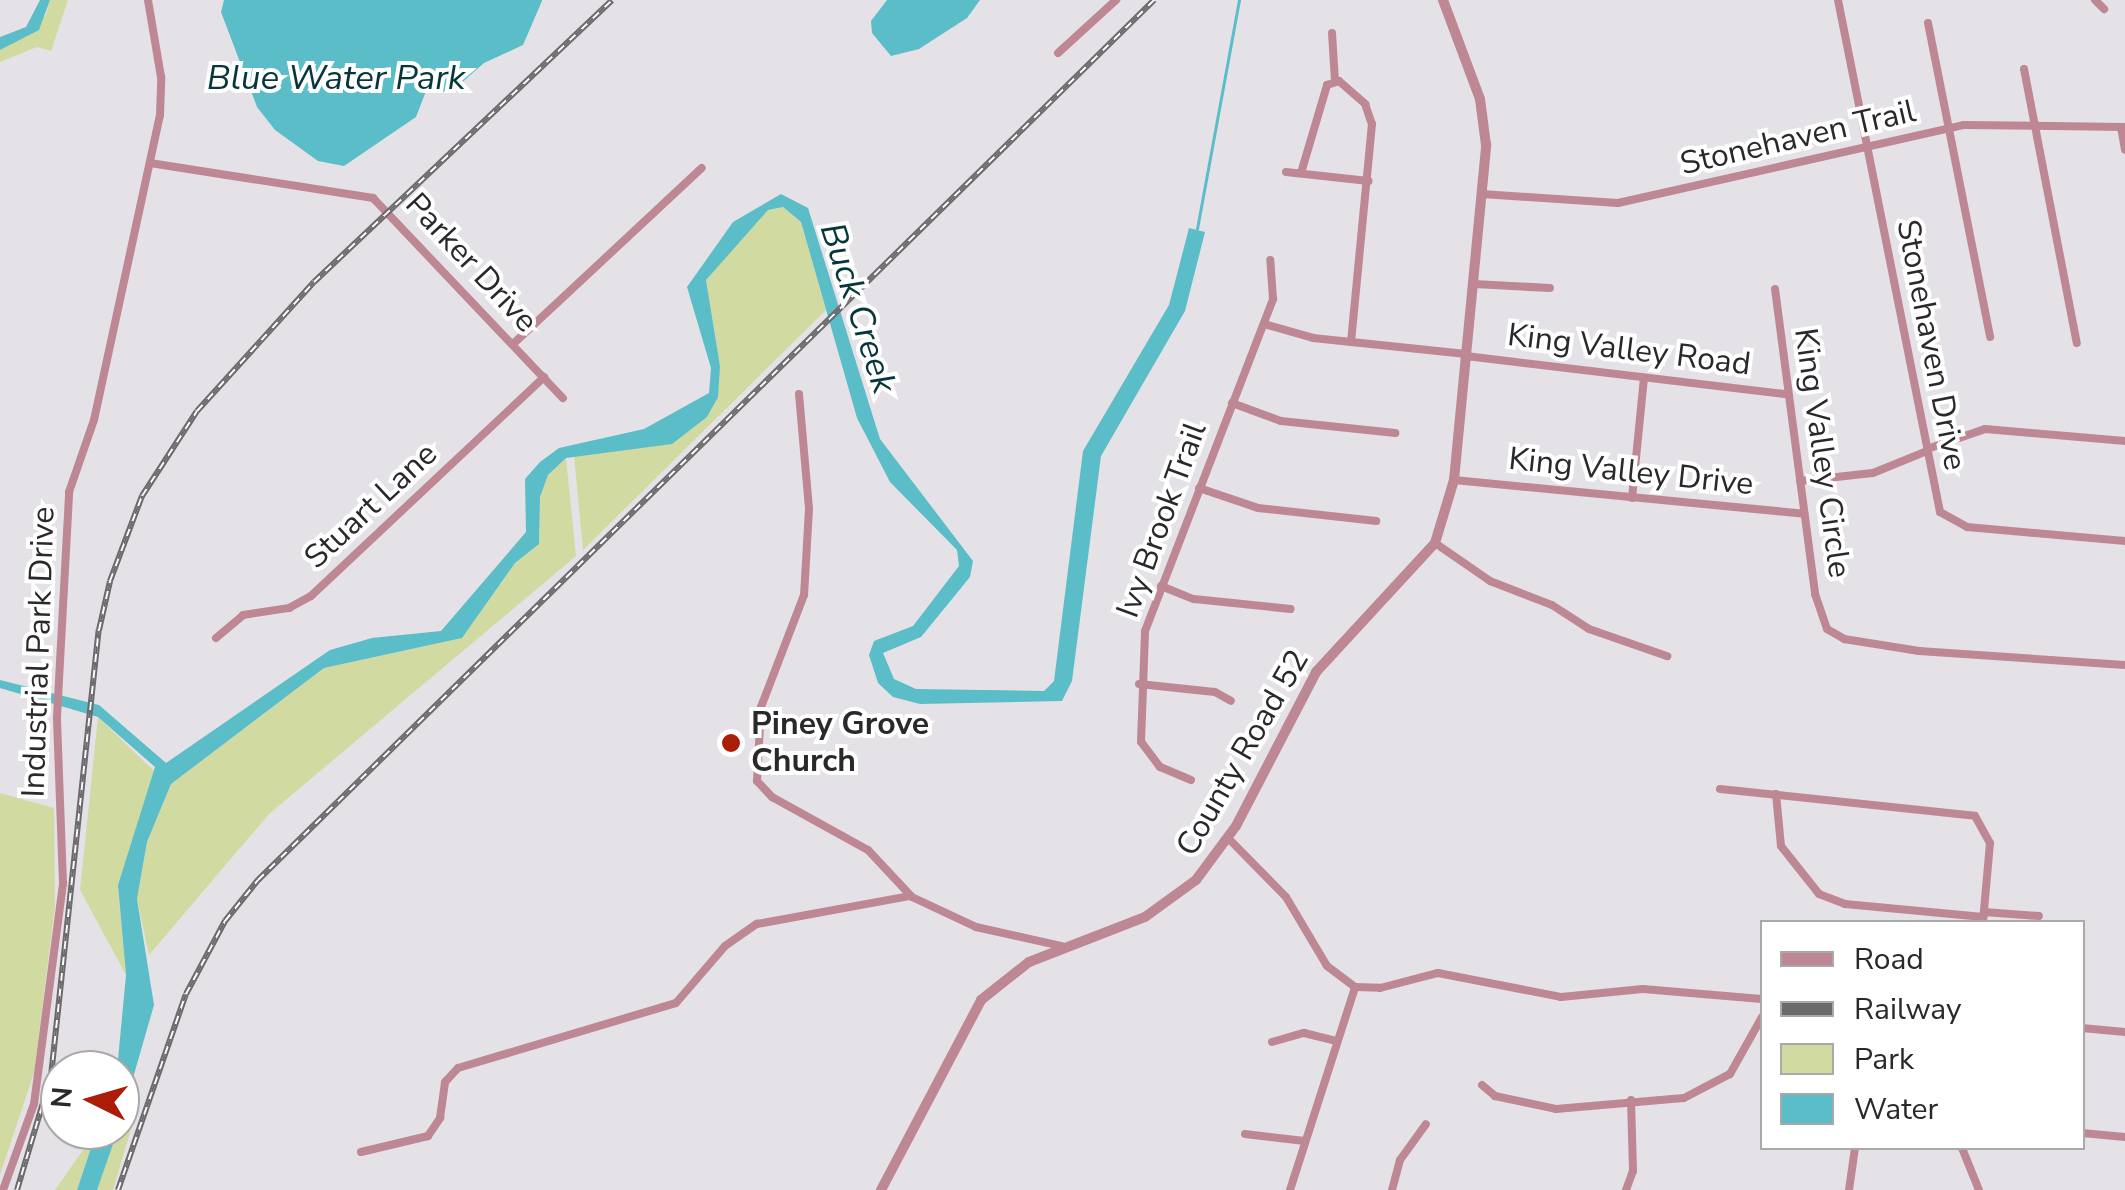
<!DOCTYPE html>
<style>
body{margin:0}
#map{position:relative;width:2125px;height:1190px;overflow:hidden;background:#e5e2e7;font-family:"Nunito Sans",sans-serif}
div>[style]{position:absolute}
.green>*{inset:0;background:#d1dba1}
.water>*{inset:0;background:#5bbdc8}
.stream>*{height:2.5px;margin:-1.25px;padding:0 1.25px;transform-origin:1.25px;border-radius:1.25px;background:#5bbdc8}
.minor>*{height:8px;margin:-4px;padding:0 4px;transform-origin:4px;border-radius:4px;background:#be8794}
.tertiary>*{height:10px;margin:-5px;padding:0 5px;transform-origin:5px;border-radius:5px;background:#be8794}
.rail>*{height:6px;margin-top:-3px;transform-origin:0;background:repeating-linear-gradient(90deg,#fff 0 8px,#6b696c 0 16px);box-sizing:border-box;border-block:2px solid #6b696c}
.dots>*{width:28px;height:28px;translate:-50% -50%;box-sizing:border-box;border:5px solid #fff;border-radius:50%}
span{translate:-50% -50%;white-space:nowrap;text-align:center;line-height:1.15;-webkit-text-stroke:8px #fff;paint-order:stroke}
.street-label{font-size:32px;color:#29282a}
.poi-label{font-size:32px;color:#29282a;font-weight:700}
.left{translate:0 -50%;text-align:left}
.water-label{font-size:35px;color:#05363b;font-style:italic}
.legend{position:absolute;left:1760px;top:920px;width:325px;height:230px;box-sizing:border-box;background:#fff;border:2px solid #a9a9aa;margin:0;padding:12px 18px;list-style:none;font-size:30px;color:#29282a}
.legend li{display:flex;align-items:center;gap:20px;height:50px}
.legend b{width:50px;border:2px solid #a9a9aa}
.north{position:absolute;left:40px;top:1050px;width:100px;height:100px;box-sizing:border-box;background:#fff;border:2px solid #a9a9aa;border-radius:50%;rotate:275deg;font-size:28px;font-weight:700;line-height:40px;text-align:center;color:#29282a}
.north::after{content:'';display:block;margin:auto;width:35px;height:45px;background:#ac1d09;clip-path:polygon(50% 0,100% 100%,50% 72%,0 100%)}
</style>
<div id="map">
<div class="green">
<div style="clip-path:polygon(50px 0,68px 0,51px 51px,37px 47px,0 62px,0 50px,46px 15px)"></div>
<div style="clip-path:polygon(783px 207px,801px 222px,826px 310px,583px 550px,574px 456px,707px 417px,720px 366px,706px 280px,740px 235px,768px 210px)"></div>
<div style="clip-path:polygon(566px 458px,576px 556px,269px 814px,149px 955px,137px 899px,147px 842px,171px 784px,324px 668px,462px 638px,515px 563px,539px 544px,540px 498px,548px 475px)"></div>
<div style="clip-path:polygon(98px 717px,156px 773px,118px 885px,126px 975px,80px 890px)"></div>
<div style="clip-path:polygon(0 793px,54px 808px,55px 906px,34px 1073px,0 1175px)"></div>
<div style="clip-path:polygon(140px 1099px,113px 1190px,97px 1190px,127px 1101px)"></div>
<div style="clip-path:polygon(97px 1130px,77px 1190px,55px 1190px)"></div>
</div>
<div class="water">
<div style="clip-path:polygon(40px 0,50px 0,39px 30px,0 50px,0 37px,26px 27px)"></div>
<div style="clip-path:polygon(224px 0,542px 0,542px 1px,523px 45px,484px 63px,451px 92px,426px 91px,416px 117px,344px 166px,318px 161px,275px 130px,257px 107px,221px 12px)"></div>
<div style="clip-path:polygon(887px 0,980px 0,967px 18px,919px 49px,891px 56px,872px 33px,871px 21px)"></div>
<div style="clip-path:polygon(781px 194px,808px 208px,880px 439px,973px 561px,970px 577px,921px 637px,883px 653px,894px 679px,916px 689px,1044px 691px,1054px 681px,1083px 451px,1169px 305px,1189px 228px,1205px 232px,1185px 311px,1101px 456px,1072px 681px,1062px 701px,920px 704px,893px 697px,878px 683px,869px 655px,874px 641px,913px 626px,959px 566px,957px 550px,890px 482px,857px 418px,801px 222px,783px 207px,768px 210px,706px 280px,720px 366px,718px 397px,707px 417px,672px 444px,566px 458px,548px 475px,540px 497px,539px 544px,515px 563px,462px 638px,324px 668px,171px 784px,147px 842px,137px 899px,154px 1005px,120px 1123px,117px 1070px,126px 975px,118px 885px,155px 767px,98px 717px,0 688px,0 680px,99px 705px,166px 763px,330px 650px,372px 638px,441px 631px,526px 532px,525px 479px,540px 462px,559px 448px,644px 429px,709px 393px,711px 368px,687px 287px,733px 222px)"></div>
<div style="clip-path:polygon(97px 1130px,118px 1130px,97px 1190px,77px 1190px)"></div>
</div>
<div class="stream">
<div style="left:1197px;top:229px;width:233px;rotate:-79.6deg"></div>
</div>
<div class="minor">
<div style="left:1838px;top:0;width:522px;rotate:78.73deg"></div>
<div style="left:1940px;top:512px;width:31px;rotate:29deg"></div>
<div style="left:1967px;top:527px;width:159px;rotate:5.1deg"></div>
<div style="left:2095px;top:0;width:13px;rotate:45deg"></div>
<div style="left:1928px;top:23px;width:320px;rotate:78.8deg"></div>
<div style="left:1332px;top:33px;width:48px;rotate:86.4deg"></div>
<div style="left:1058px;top:53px;width:79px;rotate:-42.4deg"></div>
<div style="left:2024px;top:69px;width:279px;rotate:79.1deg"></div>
<div style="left:2121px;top:127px;width:23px;rotate:80deg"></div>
<div style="left:150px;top:163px;width:226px;rotate:8.9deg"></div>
<div style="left:373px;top:198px;width:276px;rotate:46.5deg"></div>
<div style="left:1286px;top:172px;width:83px;rotate:6.2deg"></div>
<div style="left:1301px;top:173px;width:92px;rotate:-73.5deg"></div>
<div style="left:1327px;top:85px;width:13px;rotate:-18deg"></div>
<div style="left:1339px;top:81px;width:35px;rotate:41deg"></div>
<div style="left:1365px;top:104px;width:21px;rotate:71deg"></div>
<div style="left:1372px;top:124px;width:219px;rotate:95.5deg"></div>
<div style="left:1482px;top:194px;width:136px;rotate:3.8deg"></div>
<div style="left:1618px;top:203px;width:355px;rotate:-12.7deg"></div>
<div style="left:1964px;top:125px;width:161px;rotate:0.7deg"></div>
<div style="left:1474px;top:284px;width:76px;rotate:3deg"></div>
<div style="left:1775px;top:289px;width:308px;rotate:82.5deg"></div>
<div style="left:1815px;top:594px;width:37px;rotate:71deg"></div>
<div style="left:1827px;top:629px;width:20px;rotate:30deg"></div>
<div style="left:1844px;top:639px;width:76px;rotate:9.1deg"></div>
<div style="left:1919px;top:651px;width:206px;rotate:3.9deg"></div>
<div style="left:1264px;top:324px;width:51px;rotate:15.9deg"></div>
<div style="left:1313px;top:338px;width:154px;rotate:6deg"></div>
<div style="left:513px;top:344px;width:258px;rotate:-43deg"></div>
<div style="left:1466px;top:356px;width:323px;rotate:6.8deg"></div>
<div style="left:799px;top:394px;width:115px;rotate:85deg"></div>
<div style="left:809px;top:509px;width:86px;rotate:93.3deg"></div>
<div style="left:804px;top:595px;width:120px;rotate:111deg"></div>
<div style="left:761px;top:707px;width:74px;rotate:93.1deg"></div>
<div style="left:757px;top:781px;width:22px;rotate:47deg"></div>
<div style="left:772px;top:797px;width:110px;rotate:28.9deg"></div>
<div style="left:868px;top:850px;width:64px;rotate:46.9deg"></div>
<div style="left:912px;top:897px;width:71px;rotate:25.1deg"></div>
<div style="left:976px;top:927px;width:88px;rotate:12.5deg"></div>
<div style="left:1232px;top:403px;width:52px;rotate:20.2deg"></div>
<div style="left:1281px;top:421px;width:115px;rotate:6deg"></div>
<div style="left:1927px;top:449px;width:61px;rotate:-19deg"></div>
<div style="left:1985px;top:429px;width:141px;rotate:4.9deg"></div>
<div style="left:1454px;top:480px;width:352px;rotate:5.5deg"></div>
<div style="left:1800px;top:481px;width:73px;rotate:-6.3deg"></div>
<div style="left:1873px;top:473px;width:58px;rotate:-22.2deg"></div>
<div style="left:1199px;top:488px;width:62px;rotate:18.7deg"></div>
<div style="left:1258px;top:508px;width:119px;rotate:6.3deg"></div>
<div style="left:1632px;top:498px;width:121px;rotate:-84.3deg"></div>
<div style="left:1435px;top:543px;width:67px;rotate:34.6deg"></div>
<div style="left:1490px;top:581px;width:66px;rotate:21.2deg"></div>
<div style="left:1552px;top:605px;width:44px;rotate:33deg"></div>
<div style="left:1589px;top:629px;width:83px;rotate:19.1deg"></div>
<div style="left:1161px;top:586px;width:35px;rotate:22deg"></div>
<div style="left:1194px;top:599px;width:97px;rotate:5.9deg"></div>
<div style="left:216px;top:638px;width:35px;rotate:-40deg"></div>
<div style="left:243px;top:615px;width:47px;rotate:-8.7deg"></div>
<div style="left:289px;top:608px;width:25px;rotate:-29deg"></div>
<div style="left:311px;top:596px;width:320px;rotate:-43.2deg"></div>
<div style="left:1139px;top:684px;width:76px;rotate:6deg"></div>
<div style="left:1215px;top:692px;width:18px;rotate:29deg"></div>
<div style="left:1191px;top:780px;width:34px;rotate:-157deg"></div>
<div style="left:1160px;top:767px;width:31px;rotate:-127deg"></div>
<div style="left:1141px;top:742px;width:111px;rotate:-87.9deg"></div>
<div style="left:1145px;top:631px;width:356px;rotate:-68.9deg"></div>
<div style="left:1273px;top:299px;width:39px;rotate:-94deg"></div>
<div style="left:1720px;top:789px;width:256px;rotate:6deg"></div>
<div style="left:1975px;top:816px;width:31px;rotate:61deg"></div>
<div style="left:1990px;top:843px;width:79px;rotate:95.1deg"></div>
<div style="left:1776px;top:794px;width:52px;rotate:84.5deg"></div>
<div style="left:1781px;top:846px;width:61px;rotate:51.6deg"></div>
<div style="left:1819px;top:894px;width:28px;rotate:21deg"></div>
<div style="left:1845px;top:904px;width:139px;rotate:5.4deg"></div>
<div style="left:1229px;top:839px;width:81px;rotate:45.5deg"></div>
<div style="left:1286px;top:897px;width:80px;rotate:59.3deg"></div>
<div style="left:1327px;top:966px;width:35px;rotate:37deg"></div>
<div style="left:1355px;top:987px;width:25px;rotate:2deg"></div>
<div style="left:1380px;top:988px;width:60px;rotate:-14.5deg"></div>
<div style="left:1438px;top:973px;width:125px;rotate:11deg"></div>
<div style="left:1561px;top:997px;width:82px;rotate:-5.6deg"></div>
<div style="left:1643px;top:989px;width:119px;rotate:4.8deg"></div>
<div style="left:1984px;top:912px;width:55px;rotate:4.2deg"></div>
<div style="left:2082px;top:1028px;width:43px;rotate:5.3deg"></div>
<div style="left:1272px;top:1042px;width:33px;rotate:-16deg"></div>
<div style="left:1304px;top:1033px;width:34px;rotate:14deg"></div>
<div style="left:1482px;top:1085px;width:17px;rotate:40deg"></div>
<div style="left:1495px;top:1096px;width:62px;rotate:12deg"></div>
<div style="left:1556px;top:1109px;width:128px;rotate:-4.9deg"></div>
<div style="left:1684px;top:1098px;width:52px;rotate:-27.6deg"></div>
<div style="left:1730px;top:1074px;width:65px;rotate:-60.7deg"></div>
<div style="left:2082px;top:1133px;width:43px;rotate:5.3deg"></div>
<div style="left:1245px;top:1134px;width:60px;rotate:6.7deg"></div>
<div style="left:1962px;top:1148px;width:45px;rotate:68deg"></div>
<div style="left:361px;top:1152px;width:69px;rotate:-13.4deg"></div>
<div style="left:428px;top:1136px;width:22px;rotate:-56deg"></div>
<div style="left:440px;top:1118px;width:36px;rotate:-82deg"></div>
<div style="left:445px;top:1082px;width:19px;rotate:-47deg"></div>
<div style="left:458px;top:1068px;width:227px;rotate:-16.6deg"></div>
<div style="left:676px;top:1003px;width:75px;rotate:-49.3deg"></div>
<div style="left:725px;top:946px;width:39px;rotate:-35deg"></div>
<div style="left:757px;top:924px;width:156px;rotate:-10.4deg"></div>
<div style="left:3px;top:1190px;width:91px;rotate:-70.2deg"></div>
<div style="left:34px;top:1104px;width:223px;rotate:-82.5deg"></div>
<div style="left:63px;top:883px;width:166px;rotate:-92.1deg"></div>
<div style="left:57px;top:717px;width:225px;rotate:-86.9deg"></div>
<div style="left:69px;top:492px;width:76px;rotate:-70.9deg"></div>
<div style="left:94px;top:420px;width:312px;rotate:-77.8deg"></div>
<div style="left:160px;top:115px;width:38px;rotate:-88deg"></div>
<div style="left:161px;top:77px;width:78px;rotate:-99.6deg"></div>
<div style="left:1290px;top:1190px;width:213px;rotate:-72.2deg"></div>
<div style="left:1392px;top:1190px;width:31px;rotate:-75deg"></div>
<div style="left:1400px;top:1160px;width:44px;rotate:-54.2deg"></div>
<div style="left:1626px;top:1190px;width:20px;rotate:-70deg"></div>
<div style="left:1633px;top:1171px;width:71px;rotate:-91.6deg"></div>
<div style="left:1849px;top:1190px;width:42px;rotate:-81.9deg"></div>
</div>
<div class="tertiary">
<div style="left:881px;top:1190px;width:215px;rotate:-62.2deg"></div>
<div style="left:981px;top:1000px;width:61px;rotate:-38.4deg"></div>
<div style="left:1029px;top:962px;width:124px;rotate:-21.2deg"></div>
<div style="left:1145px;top:917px;width:63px;rotate:-36deg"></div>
<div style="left:1196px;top:880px;width:67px;rotate:-53.5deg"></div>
<div style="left:1236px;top:826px;width:174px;rotate:-62.5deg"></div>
<div style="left:1316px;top:672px;width:176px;rotate:-47.3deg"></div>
<div style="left:1435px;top:543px;width:66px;rotate:-73.2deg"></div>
<div style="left:1454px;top:480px;width:337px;rotate:-84.5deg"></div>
<div style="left:1486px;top:145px;width:46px;rotate:-97.4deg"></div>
<div style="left:1480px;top:99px;width:106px;rotate:-110.5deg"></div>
</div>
<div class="rail">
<div style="left:17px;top:1190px;width:119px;rotate:-73.4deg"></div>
<div style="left:51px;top:1076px;width:449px;rotate:-83.9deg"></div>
<div style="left:99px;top:630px;width:50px;rotate:-77.3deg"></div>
<div style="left:110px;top:581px;width:91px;rotate:-69.4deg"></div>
<div style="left:142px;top:496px;width:101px;rotate:-57.1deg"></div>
<div style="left:197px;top:411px;width:174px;rotate:-47.8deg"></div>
<div style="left:314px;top:282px;width:410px;rotate:-43.4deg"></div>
<div style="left:118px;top:1190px;width:207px;rotate:-70.9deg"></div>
<div style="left:186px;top:994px;width:83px;rotate:-61.9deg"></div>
<div style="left:225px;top:921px;width:53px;rotate:-51.2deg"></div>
<div style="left:258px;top:880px;width:1256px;rotate:-44.48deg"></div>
</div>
<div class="dots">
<div style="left:731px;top:743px;background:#ac1d09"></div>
</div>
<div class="street-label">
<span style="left:1798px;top:138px;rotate:-13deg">Stonehaven Trail</span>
<span style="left:471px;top:263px;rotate:47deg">Parker Drive</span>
<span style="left:1931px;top:345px;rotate:79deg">Stonehaven Drive</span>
<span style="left:1629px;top:350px;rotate:7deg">King Valley Road</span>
<span style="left:1822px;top:453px;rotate:82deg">King Valley Circle</span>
<span style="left:1631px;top:472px;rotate:6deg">King Valley Drive</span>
<span style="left:371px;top:506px;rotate:-43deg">Stuart Lane</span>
<span style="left:1162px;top:520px;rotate:-70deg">Ivy Brook Trail</span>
<span style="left:39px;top:652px;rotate:-88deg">Industrial Park Drive</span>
<span style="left:1243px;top:753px;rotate:-60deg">County Road 52</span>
</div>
<div class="poi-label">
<span class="left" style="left:751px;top:743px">Piney Grove<br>Church</span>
</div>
<div class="water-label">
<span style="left:336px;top:78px">Blue Water Park</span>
<span style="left:858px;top:308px;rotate:72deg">Buck Creek</span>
</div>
<ul class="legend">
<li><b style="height:12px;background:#be8794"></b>Road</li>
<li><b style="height:12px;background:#6b696c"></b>Railway</li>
<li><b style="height:28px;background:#d1dba1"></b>Park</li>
<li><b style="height:28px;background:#5bbdc8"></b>Water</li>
</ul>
<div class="north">N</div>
</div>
